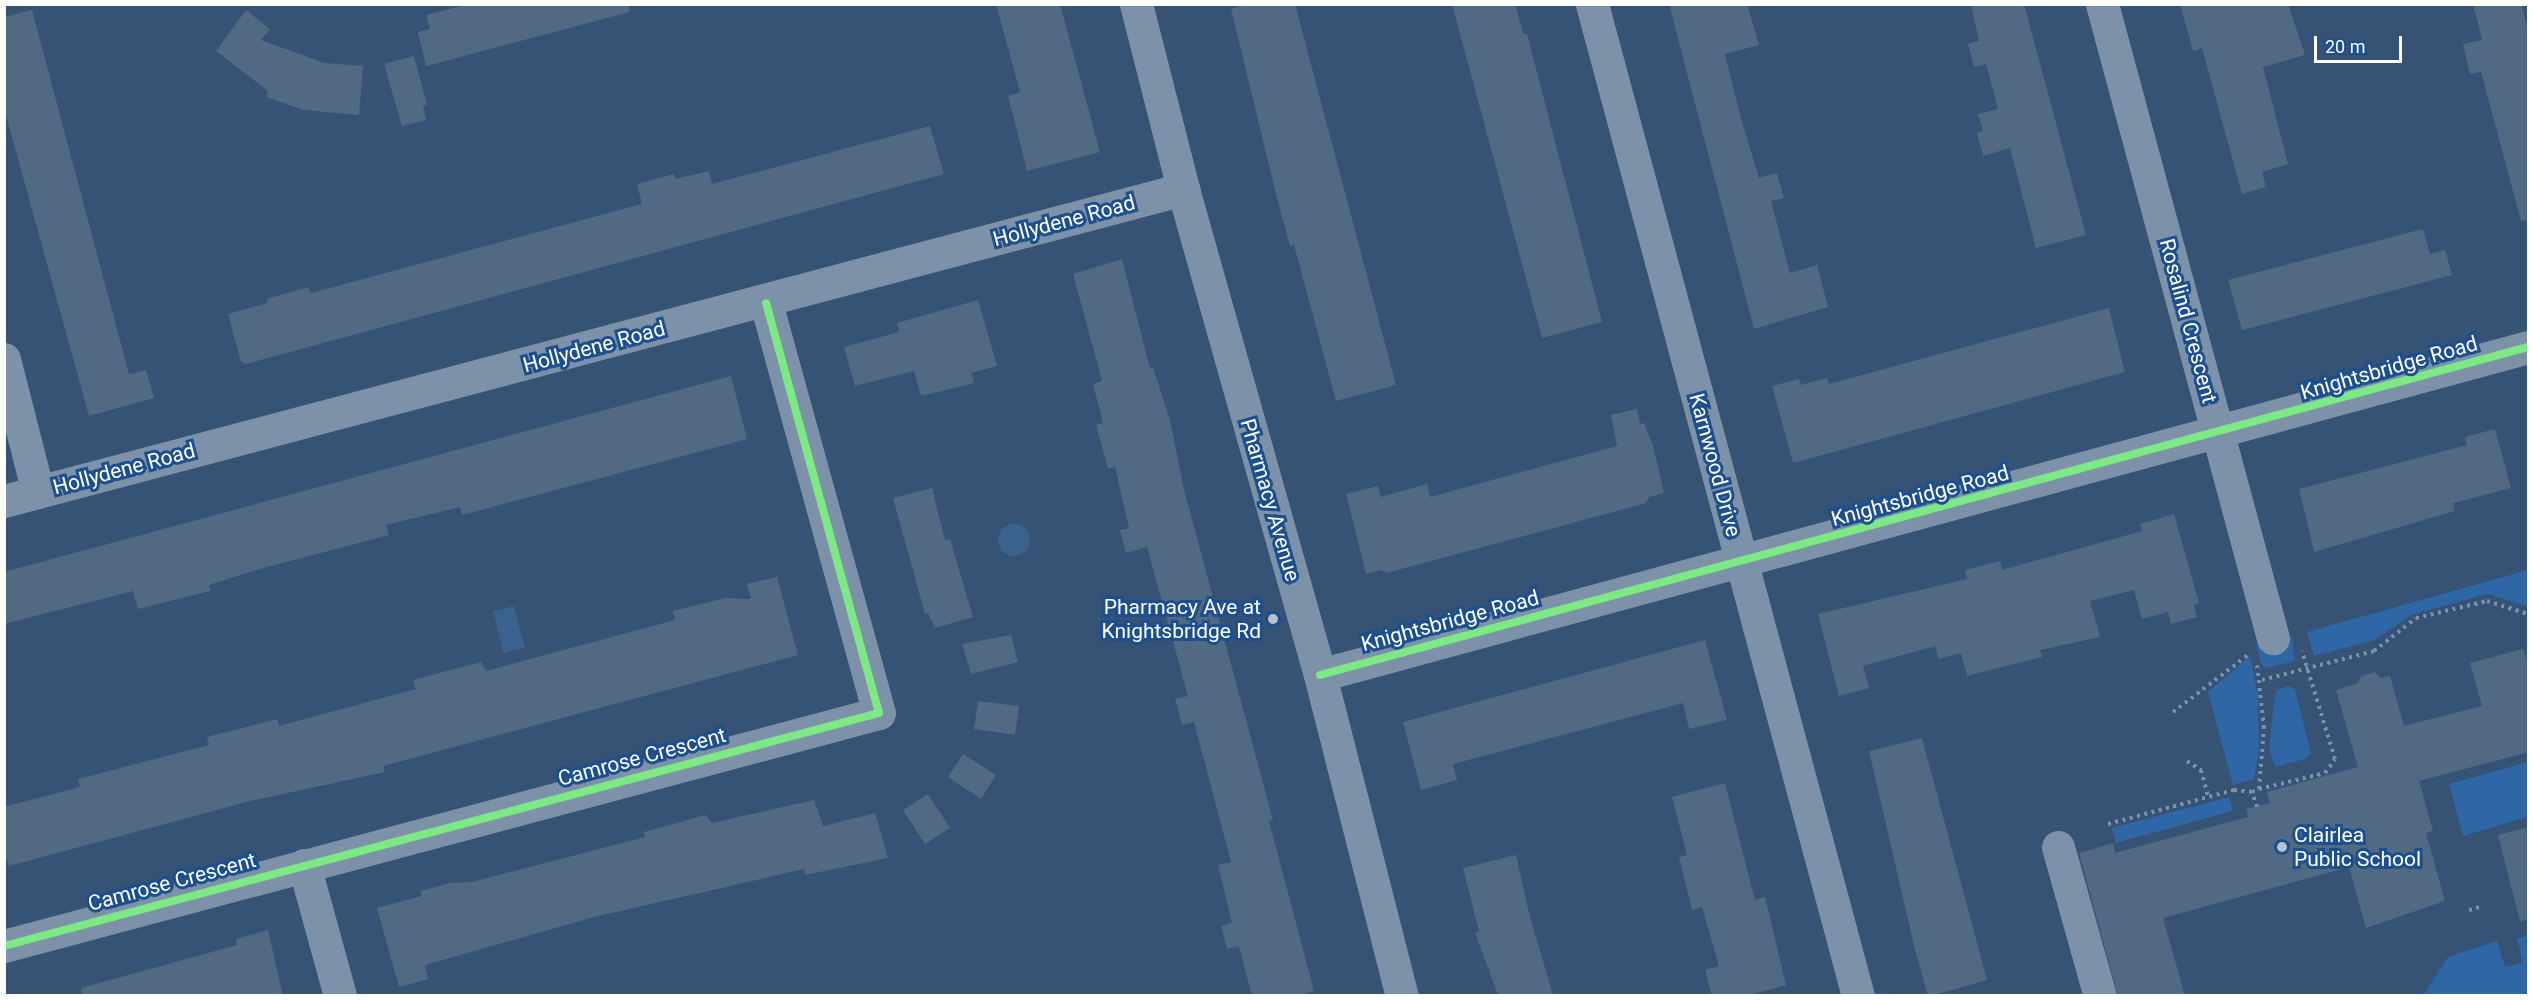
<!DOCTYPE html>
<style>
body{margin:0}
#map{position:relative;width:2533px;height:1000px;overflow:hidden;background:#365274;font-family:Roboto,sans-serif}
div>[style]{position:absolute}
.green>*{inset:0;background:#2f66a5}
.water>*{inset:0;background:#3b618d}
.round{border-radius:50%}
.building>*{inset:0;background:#526984}
.path>*{height:4px;margin-top:-2px;transform-origin:0;background:repeating-linear-gradient(90deg,#7d92a8 0 3px,transparent 0 7.5px)}
.minor>*{height:33px;margin:-16.5px;padding:0 16.5px;transform-origin:16.5px;border-radius:16.5px;background:#7d92a8}
.cycleway>*{height:8px;margin:-4px;padding:0 4px;transform-origin:4px;border-radius:4px;background:#7ce984}
.dots>*{width:16px;height:16px;translate:-50% -50%;box-sizing:border-box;border:3px solid #1b4f8f;border-radius:50%}
span{translate:-50% -50%;white-space:nowrap;text-align:center;line-height:1.15;-webkit-text-stroke:6px #1b4f8f;paint-order:stroke}
.street-label{font-size:21px;color:#fff}
.poi-label{font-size:21px;color:#fff}
.right{translate:-100% -50%;text-align:right}
.left{translate:0 -50%;text-align:left}
.frame{position:absolute;inset:0;border:6px solid #fff;pointer-events:none}
.scale{position:absolute;left:2314px;top:36px;width:88px;height:27px;box-sizing:border-box;border:3px solid #fff;border-top:0;padding-left:8px;font-size:18px;line-height:21px;white-space:nowrap;color:#fff;-webkit-text-stroke:4px #1b4f8f;paint-order:stroke}
</style>
<div id="map">
<div class="green">
<div style="clip-path:polygon(2528px 570px,2528px 606px,2487px 594px,2411px 615px,2375px 640px,2314px 656px,2307px 632px)"></div>
<div style="clip-path:polygon(2292px 636px,2295px 661px,2266px 668px,2261px 664px,2256px 645px)"></div>
<div style="clip-path:polygon(2250px 656px,2258px 696px,2259px 750px,2254px 779px,2233px 785px,2208px 692px)"></div>
<div style="clip-path:polygon(2289px 686px,2295px 689px,2311px 753px,2305px 759px,2276px 767px,2269px 751px,2274px 699px,2277px 690px)"></div>
<div style="clip-path:polygon(2528px 762px,2528px 817px,2463px 836px,2449px 784px)"></div>
<div style="clip-path:polygon(2229px 797px,2233px 811px,2116px 843px,2112px 828px)"></div>
<div style="clip-path:polygon(2528px 936px,2528px 995px,2423px 995px,2448px 957px,2497px 941px,2505px 967px,2523px 963px,2517px 939px)"></div>
</div>
<div class="water">
<div class="round" style="left:998px;top:524px;width:32px;height:32px"></div>
<div style="clip-path:polygon(514px 606px,525px 648px,503px 653px,493px 611px)"></div>
</div>
<div class="building">
<div style="clip-path:polygon(469px 4px,629px 4px,630px 12px,426px 66px,418px 32px,430px 29px,426px 15px)"></div>
<div style="clip-path:polygon(996px 4px,1060px 4px,1100px 152px,1027px 171px,1008px 96px,1020px 92px)"></div>
<div style="clip-path:polygon(1247px 4px,1295px 4px,1396px 385px,1336px 401px,1294px 245px,1290px 246px,1277px 198px,1231px 9px)"></div>
<div style="clip-path:polygon(1452px 4px,1515px 4px,1523px 33px,1527px 34px,1602px 322px,1542px 338px)"></div>
<div style="clip-path:polygon(1669px 4px,1747px 4px,1759px 45px,1725px 54px,1742px 122px,1759px 178px,1777px 173px,1784px 198px,1771px 201px,1790px 273px,1817px 265px,1828px 307px,1754px 329px)"></div>
<div style="clip-path:polygon(1971px 4px,2024px 4px,2086px 235px,2036px 248px,2010px 148px,1983px 156px,1977px 133px,1983px 131px,1978px 114px,1998px 109px,1986px 64px,1974px 67px,1968px 44px,1979px 41px)"></div>
<div style="clip-path:polygon(2180px 4px,2288px 4px,2305px 55px,2263px 67px,2288px 164px,2262px 172px,2266px 187px,2242px 194px,2202px 48px,2193px 51px)"></div>
<div style="clip-path:polygon(2473px 4px,2521px 4px,2529px 33px,2529px 220px,2521px 221px,2481px 72px,2470px 74px,2463px 44px,2482px 40px)"></div>
<div style="clip-path:polygon(32px 10px,129px 374px,146px 370px,154px 398px,89px 416px,4px 108px,4px 17px)"></div>
<div style="clip-path:polygon(246px 10px,270px 29px,261px 40px,324px 63px,363px 66px,359px 115px,304px 110px,266px 97px,268px 91px,216px 51px)"></div>
<div style="clip-path:polygon(414px 56px,427px 105px,423px 106px,426px 120px,402px 126px,384px 64px)"></div>
<div style="clip-path:polygon(930px 126px,944px 174px,246px 364px,241px 362px,228px 314px,268px 303px,266px 299px,309px 287px,311px 293px,642px 204px,637px 184px,674px 174px,675px 179px,709px 171px,712px 184px)"></div>
<div style="clip-path:polygon(2423px 229px,2430px 254px,2445px 250px,2452px 275px,2242px 330px,2228px 280px)"></div>
<div style="clip-path:polygon(1122px 259px,1150px 368px,1153px 367px,1171px 424px,1183px 486px,1273px 820px,1269px 821px,1314px 991px,1296px 996px,1252px 996px,1239px 946px,1227px 949px,1221px 926px,1232px 923px,1218px 865px,1231px 862px,1194px 722px,1182px 725px,1175px 699px,1188px 696px,1147px 547px,1126px 553px,1120px 530px,1129px 528px,1115px 467px,1108px 469px,1096px 425px,1103px 423px,1093px 384px,1102px 381px,1073px 274px)"></div>
<div style="clip-path:polygon(978px 300px,997px 366px,971px 373px,974px 383px,921px 396px,914px 371px,855px 386px,844px 347px,899px 332px,897px 323px)"></div>
<div style="clip-path:polygon(2109px 308px,2125px 372px,1793px 463px,1772px 386px,1799px 379px,1801px 385px,1827px 378px,1829px 384px)"></div>
<div style="clip-path:polygon(731px 376px,747px 439px,462px 515px,460px 507px,386px 525px,389px 535px,256px 570px,209px 585px,210px 591px,138px 609px,133px 591px,4px 624px,4px 572px)"></div>
<div style="clip-path:polygon(1637px 409px,1640px 424px,1644px 423px,1653px 445px,1664px 493px,1649px 497px,1646px 503px,1528px 535px,1386px 573px,1382px 570px,1366px 574px,1346px 494px,1378px 486px,1381px 497px,1427px 484px,1430px 497px,1617px 446px,1611px 415px)"></div>
<div style="clip-path:polygon(2495px 429px,2511px 488px,2453px 503px,2455px 511px,2314px 552px,2299px 489px,2467px 445px,2465px 437px)"></div>
<div style="clip-path:polygon(932px 488px,945px 540px,950px 539px,973px 617px,935px 628px,928px 613px,925px 614px,893px 498px)"></div>
<div style="clip-path:polygon(2174px 514px,2199px 603px,2194px 605px,2197px 617px,2171px 624px,2168px 612px,2142px 619px,2134px 590px,2090px 601px,2100px 637px,2040px 650px,2042px 657px,1967px 676px,1961px 653px,1939px 659px,1935px 646px,1863px 666px,1869px 688px,1839px 696px,1818px 614px,1967px 579px,1965px 570px,2000px 561px,2002px 570px,2142px 531px,2140px 524px)"></div>
<div style="clip-path:polygon(777px 577px,798px 655px,383px 766px,385px 772px,250px 801px,9px 866px,4px 852px,4px 807px,80px 787px,78px 779px,209px 745px,207px 737px,277px 719px,279px 726px,416px 689px,413px 680px,481px 662px,486px 671px,675px 620px,673px 611px,725px 598px,751px 599px,747px 584px)"></div>
<div style="clip-path:polygon(1011px 635px,1018px 662px,971px 674px,962px 644px)"></div>
<div style="clip-path:polygon(1705px 640px,1727px 720px,1689px 729px,1683px 703px,1453px 764px,1457px 780px,1421px 790px,1403px 722px)"></div>
<div style="clip-path:polygon(2523px 649px,2529px 669px,2529px 752px,2419px 781px,2433px 831px,2426px 833px,2445px 901px,2366px 928px,2349px 867px,2163px 918px,2185px 996px,2118px 996px,2079px 853px,2113px 843px,2115px 853px,2248px 817px,2246px 809px,2270px 803px,2267px 792px,2358px 767px,2336px 690px,2358px 683px,2361px 676px,2375px 672px,2381px 678px,2390px 676px,2404px 726px,2482px 706px,2470px 663px)"></div>
<div style="clip-path:polygon(978px 701px,1019px 706px,1015px 735px,974px 729px)"></div>
<div style="clip-path:polygon(1922px 738px,1987px 980px,1931px 996px,1928px 996px,1915px 950px,1869px 751px)"></div>
<div style="clip-path:polygon(963px 754px,996px 775px,981px 799px,948px 777px)"></div>
<div style="clip-path:polygon(1725px 783px,1755px 900px,1765px 897px,1786px 985px,1746px 996px,1712px 996px,1705px 970px,1719px 966px,1702px 907px,1692px 910px,1679px 857px,1687px 855px,1672px 797px)"></div>
<div style="clip-path:polygon(928px 794px,950px 828px,925px 844px,903px 810px)"></div>
<div style="clip-path:polygon(814px 800px,823px 826px,875px 813px,888px 858px,805px 875px,804px 869px,594px 917px,425px 965px,428px 979px,399px 987px,377px 908px,422px 896px,420px 891px,450px 883px,472px 882px,645px 837px,644px 832px,706px 815px,712px 823px)"></div>
<div style="clip-path:polygon(2529px 827px,2529px 920px,2520px 921px,2498px 835px)"></div>
<div style="clip-path:polygon(1516px 855px,1529px 913px,1553px 995px,1498px 995px,1475px 933px,1479px 932px,1463px 868px)"></div>
<div style="clip-path:polygon(268px 930px,283px 996px,82px 996px,81px 988px,237px 945px,236px 939px)"></div>
</div>
<div class="path">
<div style="left:2262px;top:680px;width:116px;rotate:-14.5deg"></div>
<div style="left:2374px;top:651px;width:53px;rotate:-38.2deg"></div>
<div style="left:2416px;top:618px;width:73px;rotate:-13.5deg"></div>
<div style="left:2487px;top:601px;width:43px;rotate:17.6deg"></div>
<div style="left:2173px;top:712px;width:96px;rotate:-37.3deg"></div>
<div style="left:2187px;top:761px;width:17px;rotate:33deg"></div>
<div style="left:2201px;top:770px;width:28px;rotate:75deg"></div>
<div style="left:2259px;top:789px;width:68px;rotate:-13.6deg"></div>
<div style="left:2325px;top:773px;width:17px;rotate:-54deg"></div>
<div style="left:2335px;top:759px;width:113px;rotate:-107deg"></div>
<div style="left:2257px;top:807px;width:16px;rotate:-108deg"></div>
<div style="left:2252px;top:792px;width:8px;rotate:-23deg"></div>
<div style="left:2259px;top:789px;width:61px;rotate:-85.3deg"></div>
<div style="left:2264px;top:728px;width:63px;rotate:-96.3deg"></div>
<div style="left:2108px;top:824px;width:131px;rotate:-15.1deg"></div>
<div style="left:2234px;top:790px;width:18px;rotate:6deg"></div>
<div style="left:2469px;top:910px;width:11px;rotate:-15deg"></div>
</div>
<div class="minor">
<div style="left:1136px;top:4px;width:191px;rotate:75.7deg"></div>
<div style="left:1183px;top:189px;width:505px;rotate:74.26deg"></div>
<div style="left:1320px;top:675px;width:331px;rotate:75.7deg"></div>
<div style="left:1592px;top:4px;width:1027px;rotate:74.99deg"></div>
<div style="left:2102px;top:4px;width:657px;rotate:74.91deg"></div>
<div style="left:4px;top:359px;width:137px;rotate:75.7deg"></div>
<div style="left:4px;top:501px;width:1220px;rotate:-14.82deg"></div>
<div style="left:1320px;top:675px;width:1252px;rotate:-15.19deg"></div>
<div style="left:2058px;top:847px;width:155px;rotate:74.3deg"></div>
<div style="left:304px;top:865px;width:136px;rotate:74.6deg"></div>
<div style="left:4px;top:946px;width:905px;rotate:-14.91deg"></div>
<div style="left:879px;top:713px;width:425px;rotate:-105.4deg"></div>
</div>
<div class="cycleway">
<div style="left:1320px;top:675px;width:1252px;rotate:-15.19deg"></div>
<div style="left:4px;top:946px;width:905px;rotate:-14.91deg"></div>
<div style="left:879px;top:713px;width:425px;rotate:-105.4deg"></div>
</div>
<div class="dots">
<div style="left:1273px;top:619px;background:#b9c2ce"></div>
<div style="left:2282px;top:847px;background:#b9c2ce"></div>
</div>
<div class="street-label">
<span style="left:1064px;top:221px;rotate:-15deg">Hollydene Road</span>
<span style="left:2188px;top:321px;rotate:75deg">Rosalind Crescent</span>
<span style="left:594px;top:347px;rotate:-15deg">Hollydene Road</span>
<span style="left:2389px;top:368px;rotate:-16deg">Knightsbridge Road</span>
<span style="left:1715px;top:465px;rotate:75deg">Karnwood Drive</span>
<span style="left:124px;top:469px;rotate:-15deg">Hollydene Road</span>
<span style="left:1920px;top:496px;rotate:-15deg">Knightsbridge Road</span>
<span style="left:1270px;top:500px;rotate:74deg">Pharmacy Avenue</span>
<span style="left:1450px;top:621px;rotate:-15deg">Knightsbridge Road</span>
<span style="left:642px;top:757px;rotate:-15deg">Camrose Crescent</span>
<span style="left:172px;top:882px;rotate:-15deg">Camrose Crescent</span>
</div>
<div class="poi-label">
<span class="right" style="left:1261px;top:619px">Pharmacy Ave at<br>Knightsbridge Rd</span>
<span class="left" style="left:2294px;top:847px">Clairlea<br>Public School</span>
</div>
<div class="frame"></div>
<div class="scale">20 m</div>
</div>
